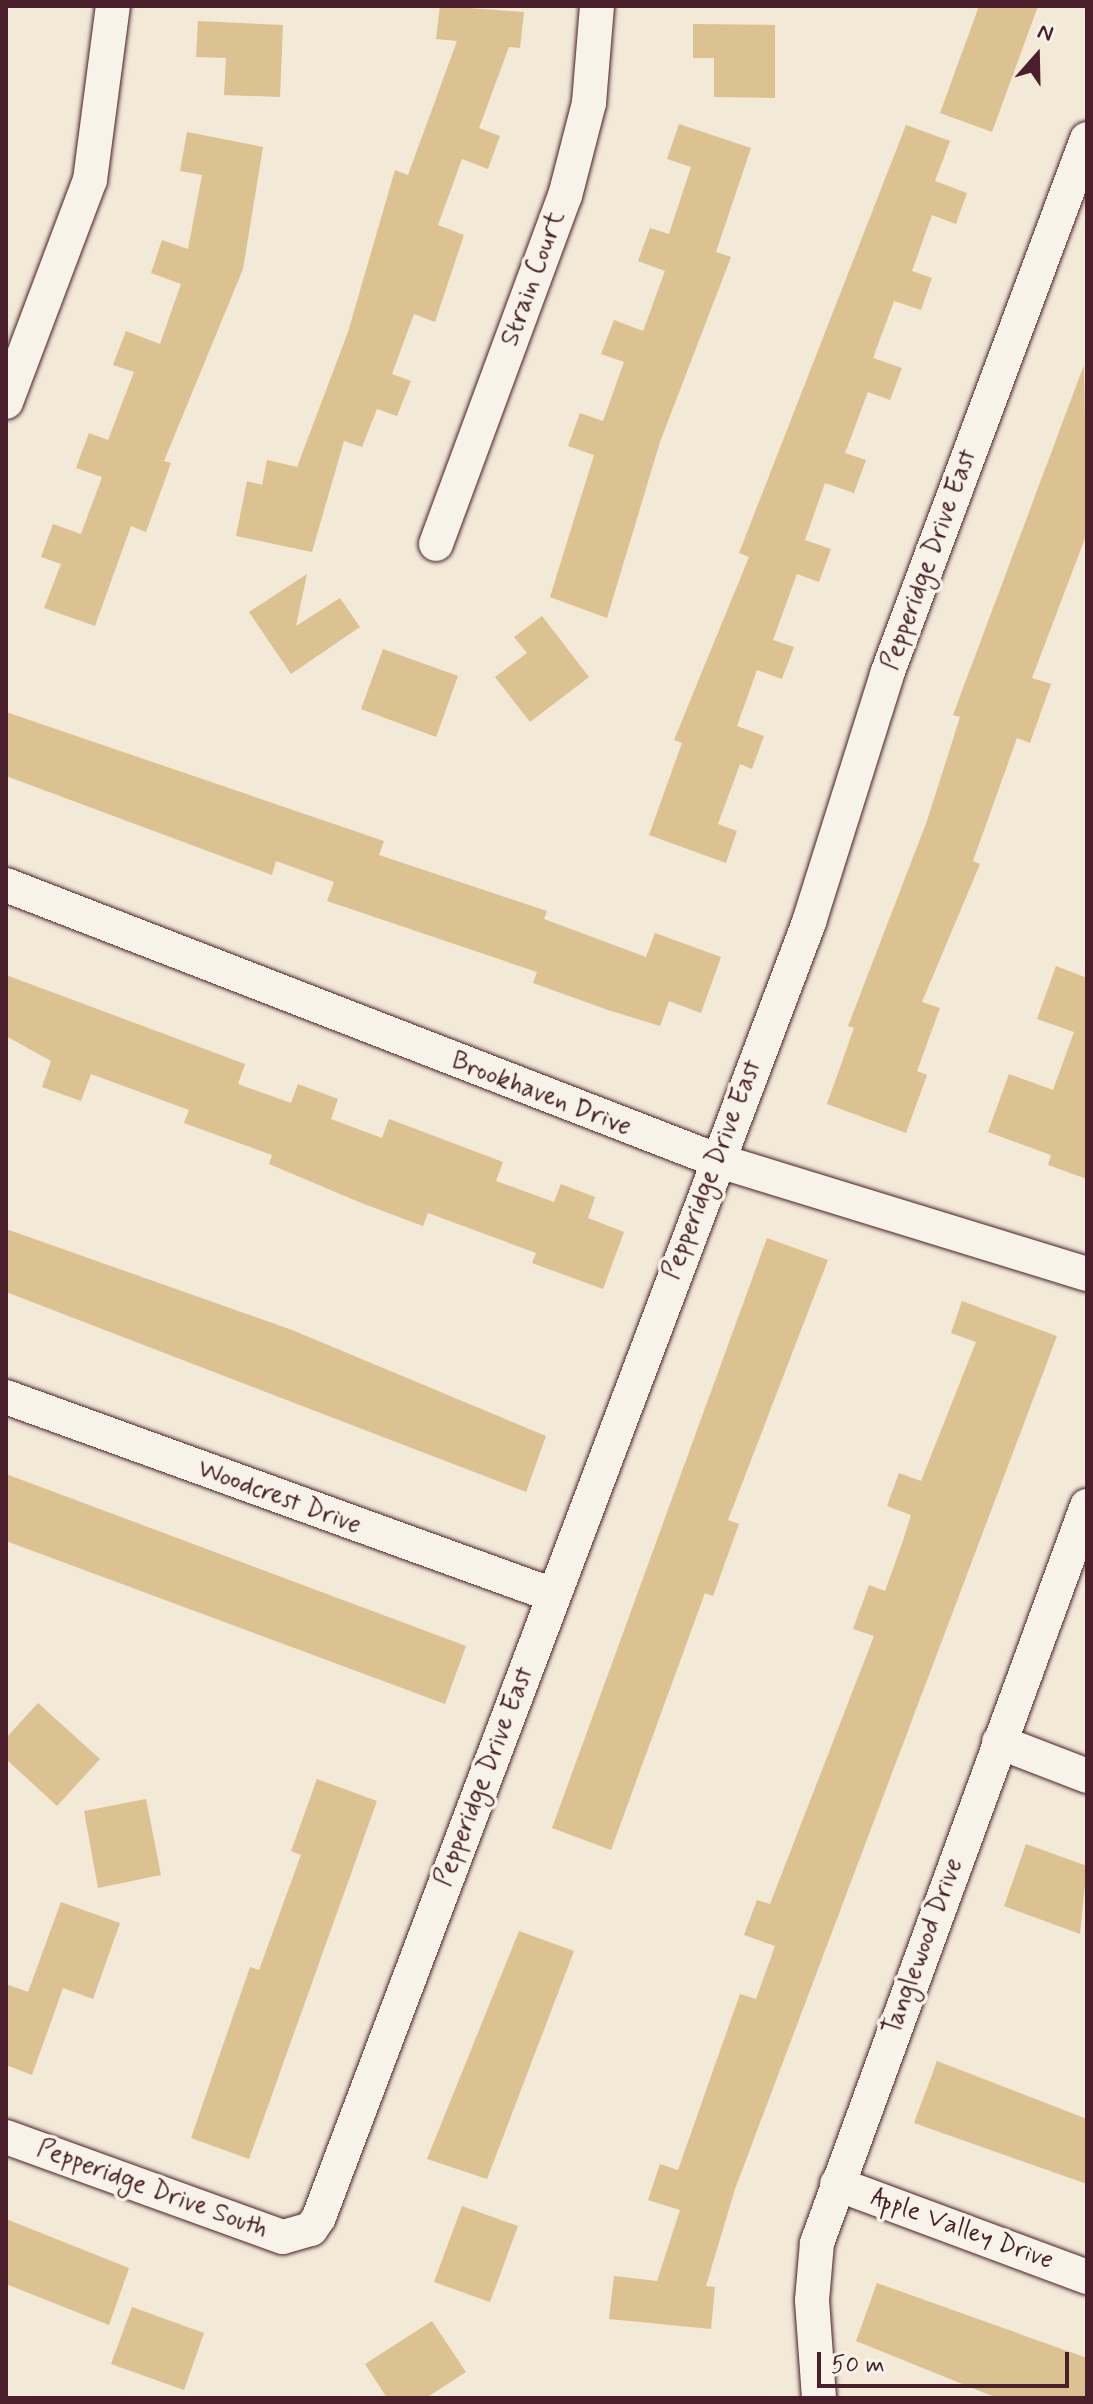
<!DOCTYPE html>
<style>
body{margin:0}
#map{position:relative;width:1093px;height:2404px;overflow:hidden;background:#f2e9d7;font-family:Mynerve,sans-serif}
div>[style]{position:absolute}
.building>*{inset:0;background:#dcc191}
.roads{filter:drop-shadow(0 0 2px #4a1f2b) drop-shadow(0 0 2px #4a1f2b)}
.minor>*{height:34px;margin:-17px;padding:0 17px;transform-origin:17px;border-radius:17px;background:#f7f3e8}
span{translate:-50% -50%;white-space:nowrap;text-align:center;line-height:1.15;-webkit-text-stroke:7px #f7f3e8;paint-order:stroke}
.street-label{font-size:26px;color:#4a1f2b}
.frame{position:absolute;inset:0;border:8px solid #4a1f2b;pointer-events:none}
.north{position:absolute;left:997px;top:16px;width:80px;height:80px;-webkit-text-stroke:6px #f7f3e8;paint-order:stroke;rotate:20deg;font-size:22px;font-weight:700;line-height:32px;text-align:center;color:#4a1f2b}
.north::after{content:'';display:block;margin:auto;width:28px;height:36px;background:#4a1f2b;clip-path:polygon(50% 0,100% 100%,50% 72%,0 100%)}
.scale{position:absolute;left:817px;top:2352px;width:252px;height:36px;box-sizing:border-box;border:4px solid #4a1f2b;border-top:0;padding-left:10px;font-size:24px;line-height:28px;white-space:nowrap;color:#4a1f2b;-webkit-text-stroke:6px #f7f3e8;paint-order:stroke}
</style>
<div id="map">
<div class="building">
<div style="clip-path:polygon(440px 6px,524px 12px,520px 48px,509px 47px,479px 128px,500px 136px,488px 169px,462px 159px,438px 225px,464px 235px,435px 322px,414px 314px,392px 374px,411px 381px,397px 416px,377px 409px,362px 447px,344px 441px,312px 552px,236px 536px,247px 481px,262px 485px,267px 460px,297px 467px,348px 332px,395px 170px,408px 175px,457px 41px,436px 39px)"></div>
<div style="clip-path:polygon(979px 6px,1038px 6px,992px 132px,940px 113px)"></div>
<div style="clip-path:polygon(198px 21px,283px 25px,280px 97px,224px 95px,226px 58px,196px 57px)"></div>
<div style="clip-path:polygon(693px 24px,775px 25px,775px 98px,714px 97px,714px 58px,693px 58px)"></div>
<div style="clip-path:polygon(679px 124px,751px 148px,716px 252px,731px 257px,660px 442px,607px 618px,550px 597px,594px 455px,568px 446px,580px 413px,603px 421px,624px 362px,601px 354px,614px 320px,643px 331px,665px 271px,638px 261px,650px 228px,669px 234px,691px 167px,667px 159px)"></div>
<div style="clip-path:polygon(906px 125px,950px 141px,935px 181px,967px 193px,956px 224px,932px 215px,912px 271px,932px 278px,921px 310px,894px 301px,873px 358px,902px 368px,890px 400px,868px 392px,845px 453px,866px 460px,854px 493px,825px 483px,805px 540px,831px 549px,819px 582px,797px 574px,773px 640px,794px 647px,782px 679px,757px 670px,737px 726px,764px 736px,752px 769px,740px 764px,718px 824px,737px 831px,726px 863px,649px 835px,682px 743px,674px 740px,749px 557px,739px 553px)"></div>
<div style="clip-path:polygon(187px 132px,263px 147px,243px 269px,164px 461px,171px 463px,146px 532px,131px 526px,95px 626px,44px 608px,61px 564px,41px 557px,53px 524px,81px 534px,102px 477px,76px 468px,89px 433px,108px 440px,134px 372px,113px 365px,126px 331px,160px 344px,181px 284px,151px 273px,162px 240px,188px 249px,202px 175px,180px 171px)"></div>
<div style="clip-path:polygon(1084px 365px,1087px 533px,1032px 678px,1051px 684px,1030px 743px,1017px 738px,973px 861px,980px 864px,922px 1002px,940px 1008px,917px 1071px,927px 1075px,906px 1133px,827px 1104px,854px 1028px,848px 1026px,927px 821px,960px 717px,953px 715px)"></div>
<div style="clip-path:polygon(307px 574px,296px 626px,340px 598px,360px 627px,291px 674px,249px 612px)"></div>
<div style="clip-path:polygon(542px 616px,589px 677px,530px 722px,495px 677px,527px 653px,514px 637px)"></div>
<div style="clip-path:polygon(383px 649px,458px 676px,436px 737px,361px 709px)"></div>
<div style="clip-path:polygon(6px 712px,384px 841px,379px 855px,547px 911px,544px 919px,646px 957px,655px 933px,721px 957px,701px 1013px,669px 1001px,660px 1026px,608px 1010px,533px 983px,537px 972px,327px 901px,334px 882px,276px 861px,272px 875px,6px 776px)"></div>
<div style="clip-path:polygon(1056px 966px,1087px 978px,1087px 1179px,1048px 1165px,1051px 1155px,988px 1132px,1009px 1074px,1053px 1090px,1074px 1032px,1037px 1019px)"></div>
<div style="clip-path:polygon(6px 975px,245px 1064px,238px 1084px,291px 1103px,298px 1084px,338px 1099px,331px 1119px,382px 1138px,389px 1119px,421px 1131px,503px 1162px,496px 1181px,554px 1202px,561px 1184px,595px 1197px,588px 1218px,624px 1232px,603px 1289px,532px 1263px,536px 1253px,428px 1213px,423px 1226px,359px 1202px,269px 1164px,272px 1155px,184px 1123px,189px 1110px,91px 1074px,81px 1101px,42px 1087px,51px 1061px,6px 1036px)"></div>
<div style="clip-path:polygon(6px 1229px,292px 1330px,546px 1436px,526px 1492px,6px 1292px)"></div>
<div style="clip-path:polygon(767px 1238px,828px 1260px,728px 1520px,739px 1524px,713px 1596px,705px 1593px,611px 1850px,552px 1828px)"></div>
<div style="clip-path:polygon(962px 1301px,1057px 1336px,735px 2189px,706px 2286px,715px 2287px,711px 2329px,609px 2319px,614px 2276px,657px 2281px,680px 2210px,648px 2200px,660px 2164px,678px 2170px,740px 1994px,756px 1999px,775px 1946px,744px 1935px,757px 1900px,770px 1904px,874px 1636px,853px 1629px,869px 1585px,885px 1591px,903px 1541px,911px 1515px,887px 1506px,899px 1473px,921px 1481px,976px 1342px,951px 1333px)"></div>
<div style="clip-path:polygon(6px 1474px,466px 1646px,445px 1704px,6px 1541px)"></div>
<div style="clip-path:polygon(38px 1703px,100px 1759px,57px 1806px,6px 1759px,6px 1738px)"></div>
<div style="clip-path:polygon(317px 1779px,377px 1801px,249px 2159px,191px 2138px,250px 1967px,259px 1970px,301px 1855px,291px 1851px)"></div>
<div style="clip-path:polygon(146px 1799px,161px 1875px,98px 1888px,84px 1811px)"></div>
<div style="clip-path:polygon(1026px 1844px,1087px 1866px,1080px 1934px,1004px 1906px)"></div>
<div style="clip-path:polygon(61px 1902px,120px 1923px,93px 1999px,63px 1988px,32px 2075px,6px 2065px,6px 1984px,28px 1992px)"></div>
<div style="clip-path:polygon(519px 1931px,574px 1951px,487px 2179px,427px 2159px)"></div>
<div style="clip-path:polygon(937px 2061px,1087px 2119px,1087px 2184px,914px 2123px)"></div>
<div style="clip-path:polygon(462px 2206px,518px 2226px,490px 2302px,434px 2282px)"></div>
<div style="clip-path:polygon(6px 2219px,129px 2268px,109px 2325px,6px 2284px)"></div>
<div style="clip-path:polygon(877px 2283px,1087px 2358px,1087px 2398px,997px 2398px,856px 2341px)"></div>
<div style="clip-path:polygon(132px 2307px,204px 2333px,184px 2390px,111px 2364px)"></div>
<div style="clip-path:polygon(432px 2321px,466px 2372px,426px 2398px,387px 2398px,365px 2364px)"></div>
</div>
<div class="roads">
<div class="minor">
<div style="left:6px;top:402px;width:237px;rotate:-69.3deg"></div>
<div style="left:90px;top:180px;width:176px;rotate:-82.5deg"></div>
<div style="left:436px;top:544px;width:371px;rotate:-69.7deg"></div>
<div style="left:565px;top:196px;width:96px;rotate:-75.5deg"></div>
<div style="left:589px;top:103px;width:97px;rotate:-85.3deg"></div>
<div style="left:6px;top:885px;width:761px;rotate:21.17deg"></div>
<div style="left:716px;top:1160px;width:388px;rotate:17.1deg"></div>
<div style="left:6px;top:1397px;width:582px;rotate:19.9deg"></div>
<div style="left:999px;top:1742px;width:94px;rotate:21.1deg"></div>
<div style="left:6px;top:2137px;width:294px;rotate:19.9deg"></div>
<div style="left:283px;top:2237px;width:29px;rotate:-16deg"></div>
<div style="left:311px;top:2229px;width:14px;rotate:-56deg"></div>
<div style="left:319px;top:2217px;width:1385px;rotate:-69.27deg"></div>
<div style="left:809px;top:922px;width:260px;rotate:-72.5deg"></div>
<div style="left:887px;top:674px;width:571px;rotate:-69.5deg"></div>
<div style="left:837px;top:2184px;width:267px;rotate:20.4deg"></div>
<div style="left:819px;top:2398px;width:98px;rotate:-94.1deg"></div>
<div style="left:812px;top:2300px;width:57px;rotate:-85deg"></div>
<div style="left:817px;top:2243px;width:785px;rotate:-69.88deg"></div>
</div>
</div>
<div class="street-label">
<span style="left:534px;top:279px;rotate:-70deg">Strain Court</span>
<span style="left:930px;top:560px;rotate:-70deg">Pepperidge Drive East</span>
<span style="left:541px;top:1095px;rotate:21deg">Brookhaven Drive</span>
<span style="left:713px;top:1170px;rotate:-69deg">Pepperidge Drive East</span>
<span style="left:279px;top:1498px;rotate:20deg">Woodcrest Drive</span>
<span style="left:485px;top:1777px;rotate:-69deg">Pepperidge Drive East</span>
<span style="left:924px;top:1947px;rotate:-70deg">Tanglewood Drive</span>
<span style="left:152px;top:2190px;rotate:20deg">Pepperidge Drive South</span>
<span style="left:962px;top:2230px;rotate:20deg">Apple Valley Drive</span>
</div>
<div class="frame"></div>
<div class="north">N</div>
<div class="scale">50 m</div>
</div>
